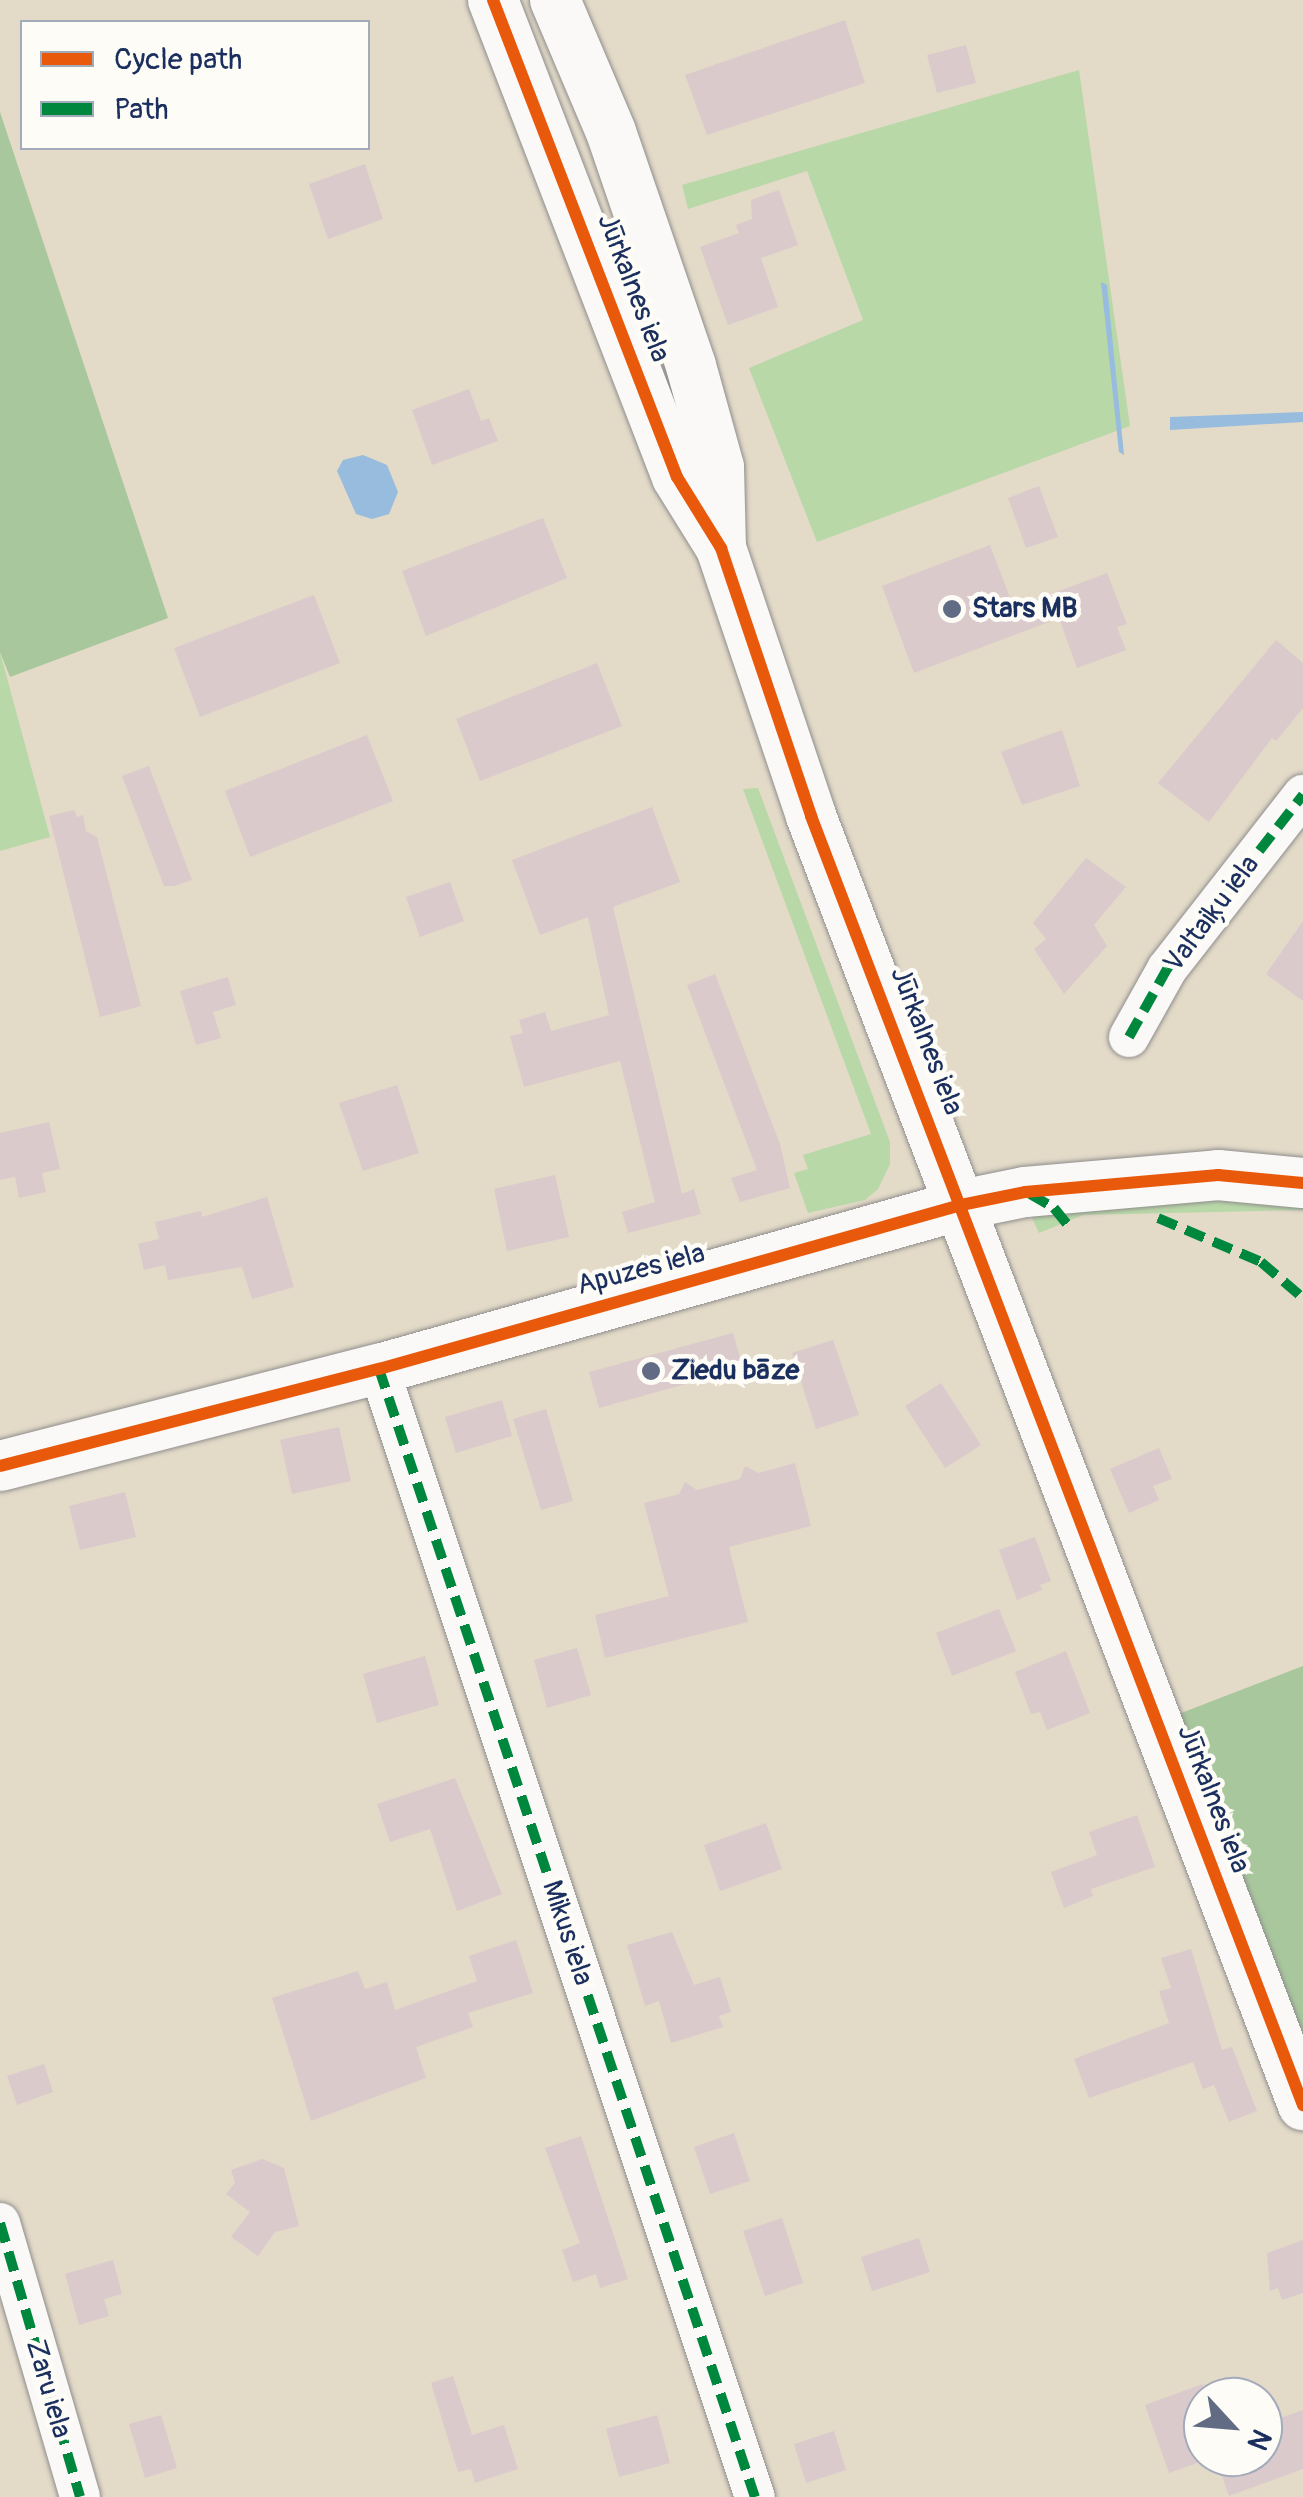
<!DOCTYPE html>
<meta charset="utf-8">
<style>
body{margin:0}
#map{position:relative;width:1303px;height:2497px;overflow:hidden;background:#e3dac8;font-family:Pangolin,sans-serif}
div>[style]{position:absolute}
.green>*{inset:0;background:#b9d8a8}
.forest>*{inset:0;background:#a8c79d}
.water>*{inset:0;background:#97bcdd}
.building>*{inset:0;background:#dbcacb}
.roads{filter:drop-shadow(0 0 2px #8f8e8d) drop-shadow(0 0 2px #8f8e8d)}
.minor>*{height:40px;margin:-20px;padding:0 20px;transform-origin:20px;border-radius:20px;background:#fbf9f7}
.tertiary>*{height:50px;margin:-25px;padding:0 25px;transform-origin:25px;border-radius:25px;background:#fbf9f7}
.quiet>*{height:10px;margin-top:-5px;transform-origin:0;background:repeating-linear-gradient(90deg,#00873e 0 20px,transparent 0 30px)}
.cycleway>*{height:12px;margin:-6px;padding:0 6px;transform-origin:6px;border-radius:6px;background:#e8590c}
.dots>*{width:28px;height:28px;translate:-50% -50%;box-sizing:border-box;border:5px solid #fdfcf7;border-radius:50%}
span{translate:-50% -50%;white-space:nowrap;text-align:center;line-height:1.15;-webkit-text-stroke:9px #fdfcf7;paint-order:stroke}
.street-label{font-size:28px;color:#1b2f5e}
.poi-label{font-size:28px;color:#1b2f5e;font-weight:700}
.left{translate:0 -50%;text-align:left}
.legend{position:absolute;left:20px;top:20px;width:350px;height:130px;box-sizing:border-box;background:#fdfcf7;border:2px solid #a3aaba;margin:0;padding:12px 18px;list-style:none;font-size:30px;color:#1b2f5e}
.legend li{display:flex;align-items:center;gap:20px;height:50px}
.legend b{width:50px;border:2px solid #a3aaba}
.north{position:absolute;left:1183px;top:2377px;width:100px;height:100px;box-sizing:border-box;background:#fdfcf7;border:2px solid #a3aaba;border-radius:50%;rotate:116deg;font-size:28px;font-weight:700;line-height:40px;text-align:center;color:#1b2f5e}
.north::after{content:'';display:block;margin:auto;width:35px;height:45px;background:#616b83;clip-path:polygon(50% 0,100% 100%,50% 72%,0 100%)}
</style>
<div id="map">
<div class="green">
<div style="clip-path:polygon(1079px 70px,1130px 426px,817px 542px,749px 368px,863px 320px,807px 171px,688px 209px,682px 185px)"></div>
<div style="clip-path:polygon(0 652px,50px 837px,0 851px)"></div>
<div style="clip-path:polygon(758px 788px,890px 1142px,890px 1164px,878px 1189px,865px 1200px,808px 1213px,794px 1173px,808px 1169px,803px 1155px,871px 1134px,743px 789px)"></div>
<div style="clip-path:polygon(1303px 1195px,1303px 1210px,1083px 1215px,1039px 1233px,1032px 1218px,1061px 1205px)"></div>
</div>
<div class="forest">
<div style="clip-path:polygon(0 112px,168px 618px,10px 677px,0 652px)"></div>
<div style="clip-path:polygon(1303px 1666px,1303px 2045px,1176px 1715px)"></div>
</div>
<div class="water">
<div style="clip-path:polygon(1101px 282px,1107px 285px,1124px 455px,1119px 452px)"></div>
<div style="clip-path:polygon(1303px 412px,1303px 422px,1170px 430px,1170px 417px)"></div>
<div style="clip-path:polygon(363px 455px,387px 465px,398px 492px,389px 514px,372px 519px,356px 514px,337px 471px,343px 460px)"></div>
</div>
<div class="building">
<div style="clip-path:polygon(845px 20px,865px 83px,707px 135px,685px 75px)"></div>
<div style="clip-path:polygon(966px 45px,976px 83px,937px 93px,927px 55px)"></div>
<div style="clip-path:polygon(365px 164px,383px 219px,328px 239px,309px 184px)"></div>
<div style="clip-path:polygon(779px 190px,798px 245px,761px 258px,778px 307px,728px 325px,700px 247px,739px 233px,736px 225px,752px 219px,751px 200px)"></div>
<div style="clip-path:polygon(469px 389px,481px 421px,489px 418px,498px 441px,432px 465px,412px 410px)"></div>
<div style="clip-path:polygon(1039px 486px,1058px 537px,1026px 548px,1008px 498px)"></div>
<div style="clip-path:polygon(543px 518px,567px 578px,426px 636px,402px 571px)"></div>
<div style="clip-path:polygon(990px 545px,1014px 608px,1107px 573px,1127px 624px,1117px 627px,1126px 650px,1077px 668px,1059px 618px,914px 673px,882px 586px)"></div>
<div style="clip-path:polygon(314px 595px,340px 663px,200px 717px,174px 648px)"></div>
<div style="clip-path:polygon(1276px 640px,1303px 663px,1303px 708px,1276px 741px,1272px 738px,1209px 822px,1158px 783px)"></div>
<div style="clip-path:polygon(597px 663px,622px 726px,480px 781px,456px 719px)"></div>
<div style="clip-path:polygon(1062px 730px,1080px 786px,1022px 805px,1001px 752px)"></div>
<div style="clip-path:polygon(367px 735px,393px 801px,250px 857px,225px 791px)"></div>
<div style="clip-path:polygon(149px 766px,192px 880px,174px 886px,164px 886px,122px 776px)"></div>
<div style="clip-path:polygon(652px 807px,680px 882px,613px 907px,682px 1194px,694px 1189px,701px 1214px,628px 1233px,622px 1212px,655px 1202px,620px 1061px,524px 1087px,510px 1036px,523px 1033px,519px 1020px,545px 1012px,551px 1031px,609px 1015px,588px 917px,540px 935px,512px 860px)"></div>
<div style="clip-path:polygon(74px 810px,77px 817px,83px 815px,86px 831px,97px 837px,141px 1006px,100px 1017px,49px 816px)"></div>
<div style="clip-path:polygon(1086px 858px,1126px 887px,1094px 925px,1107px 946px,1064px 994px,1034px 949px,1046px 939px,1033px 923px)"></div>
<div style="clip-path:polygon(450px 882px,464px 921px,420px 937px,406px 897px)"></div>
<div style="clip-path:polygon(1303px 921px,1303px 1001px,1266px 974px)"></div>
<div style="clip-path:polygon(715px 974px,780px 1144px,790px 1188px,740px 1202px,731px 1178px,757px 1170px,687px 985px)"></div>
<div style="clip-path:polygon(228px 977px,236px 1005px,213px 1012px,221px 1038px,196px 1045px,180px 991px)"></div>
<div style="clip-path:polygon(397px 1085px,419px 1153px,363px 1171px,339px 1103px)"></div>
<div style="clip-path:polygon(49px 1122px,60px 1169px,42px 1173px,46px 1192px,19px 1198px,15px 1177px,0 1180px,0 1133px)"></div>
<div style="clip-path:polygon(555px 1175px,569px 1237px,507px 1251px,494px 1189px)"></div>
<div style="clip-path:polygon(267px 1197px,294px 1287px,252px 1299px,242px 1267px,168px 1280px,165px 1265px,144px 1270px,138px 1244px,159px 1239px,155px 1222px,201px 1211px,202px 1217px)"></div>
<div style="clip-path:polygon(733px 1333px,743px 1368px,599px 1408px,589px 1372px)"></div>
<div style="clip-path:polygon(833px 1340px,859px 1415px,816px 1429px,792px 1353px)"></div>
<div style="clip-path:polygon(941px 1383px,981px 1445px,945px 1468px,905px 1406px)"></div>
<div style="clip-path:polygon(502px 1400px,512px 1436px,456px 1453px,445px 1417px)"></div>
<div style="clip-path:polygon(546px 1409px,573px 1501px,541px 1510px,513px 1419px)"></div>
<div style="clip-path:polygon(339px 1427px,351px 1481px,292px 1494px,280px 1440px)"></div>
<div style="clip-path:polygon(1159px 1448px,1172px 1479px,1153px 1486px,1159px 1500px,1129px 1513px,1110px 1469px)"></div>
<div style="clip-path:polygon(795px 1463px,811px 1526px,729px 1547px,748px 1622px,605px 1658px,595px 1615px,669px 1596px,644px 1503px,679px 1494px,685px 1482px,697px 1490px,740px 1479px,745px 1466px,759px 1473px)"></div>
<div style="clip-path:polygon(125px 1492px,136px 1537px,80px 1550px,69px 1506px)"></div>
<div style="clip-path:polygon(1035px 1537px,1051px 1581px,1040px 1585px,1042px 1590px,1017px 1600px,999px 1550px)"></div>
<div style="clip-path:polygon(999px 1609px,1016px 1651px,952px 1676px,936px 1633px)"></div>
<div style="clip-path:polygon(577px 1648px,591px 1695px,547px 1708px,534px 1660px)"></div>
<div style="clip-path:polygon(1066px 1651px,1090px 1713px,1047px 1730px,1040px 1712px,1031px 1714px,1015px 1672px)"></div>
<div style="clip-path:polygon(425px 1656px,439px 1705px,377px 1723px,363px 1674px)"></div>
<div style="clip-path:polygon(455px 1778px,502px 1894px,457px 1911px,430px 1829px,390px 1842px,377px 1804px)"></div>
<div style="clip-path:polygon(1137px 1815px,1155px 1867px,1091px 1889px,1093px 1896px,1064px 1908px,1051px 1872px,1097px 1855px,1089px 1832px)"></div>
<div style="clip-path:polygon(766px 1823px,782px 1869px,720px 1891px,704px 1845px)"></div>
<div style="clip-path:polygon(672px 1932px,694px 1985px,720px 1977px,731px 2012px,719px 2016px,723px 2027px,671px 2043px,659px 2001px,645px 2006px,627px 1945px)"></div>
<div style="clip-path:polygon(516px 1940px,533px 1993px,468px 2013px,473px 2027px,416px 2047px,426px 2078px,311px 2121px,272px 1998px,358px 1971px,365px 1989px,387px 1982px,395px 2010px,477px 1981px,469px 1956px)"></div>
<div style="clip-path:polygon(1191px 1949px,1222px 2050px,1232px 2047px,1257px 2111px,1229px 2122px,1214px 2085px,1203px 2089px,1193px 2062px,1089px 2098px,1074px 2059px,1169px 2023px,1159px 1991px,1171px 1988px,1161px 1958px)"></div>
<div style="clip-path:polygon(44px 2064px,53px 2092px,17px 2105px,7px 2076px)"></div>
<div style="clip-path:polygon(734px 2133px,750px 2181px,710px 2194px,694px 2147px)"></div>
<div style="clip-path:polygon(581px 2136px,628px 2279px,600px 2288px,596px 2274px,573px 2282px,562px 2250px,580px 2243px,545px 2148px)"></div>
<div style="clip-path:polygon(262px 2159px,284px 2168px,299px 2226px,275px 2232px,258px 2256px,231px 2237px,250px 2212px,226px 2194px,235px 2183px,231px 2170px)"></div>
<div style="clip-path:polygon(782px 2218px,803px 2283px,765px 2296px,743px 2231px)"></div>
<div style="clip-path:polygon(919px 2238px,930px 2272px,872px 2291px,861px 2257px)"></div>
<div style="clip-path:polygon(1303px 2240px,1303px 2293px,1282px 2300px,1278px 2288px,1270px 2291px,1267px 2253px)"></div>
<div style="clip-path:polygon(113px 2260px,122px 2294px,104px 2299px,109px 2316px,79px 2325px,65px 2274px)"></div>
<div style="clip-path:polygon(453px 2376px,472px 2435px,504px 2425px,518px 2469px,475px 2483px,471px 2469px,458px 2472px,431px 2383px)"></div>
<div style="clip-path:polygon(1203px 2384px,1203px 2461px,1169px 2473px,1145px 2405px)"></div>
<div style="clip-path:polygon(1303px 2410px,1303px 2469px,1229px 2496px,1215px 2457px,1263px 2457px,1263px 2424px)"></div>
<div style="clip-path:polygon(161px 2415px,177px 2468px,145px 2478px,129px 2424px)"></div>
<div style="clip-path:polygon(657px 2415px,670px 2463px,619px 2477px,606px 2429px)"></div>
<div style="clip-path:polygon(834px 2431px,846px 2470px,806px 2483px,794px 2444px)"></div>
</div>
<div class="roads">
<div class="minor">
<div style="left:1129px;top:1037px;width:78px;rotate:-60.8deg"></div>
<div style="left:1167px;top:969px;width:221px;rotate:-52deg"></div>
<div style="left:379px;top:1369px;width:1189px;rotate:71.57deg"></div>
<div style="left:0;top:2223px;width:285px;rotate:73.7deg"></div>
</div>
<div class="tertiary">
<div style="left:493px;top:0;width:511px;rotate:68.91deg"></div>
<div style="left:677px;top:477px;width:84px;rotate:58.2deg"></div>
<div style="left:721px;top:548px;width:283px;rotate:71.4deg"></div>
<div style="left:811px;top:816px;width:1380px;rotate:69.11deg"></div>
<div style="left:555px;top:0;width:143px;rotate:67deg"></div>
<div style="left:611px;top:132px;width:247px;rotate:71.1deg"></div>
<div style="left:691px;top:366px;width:105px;rotate:74.5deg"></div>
<div style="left:719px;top:467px;width:81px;rotate:88.6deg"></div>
<div style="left:0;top:1466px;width:391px;rotate:-14.4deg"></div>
<div style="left:379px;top:1369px;width:605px;rotate:-15.74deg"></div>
<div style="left:961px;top:1205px;width:65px;rotate:-11.5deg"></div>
<div style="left:1025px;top:1192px;width:194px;rotate:-5deg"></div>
<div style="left:1218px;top:1175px;width:85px;rotate:5.4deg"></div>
</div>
</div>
<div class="quiet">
<div style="left:1129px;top:1037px;width:78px;rotate:-60.8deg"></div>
<div style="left:1167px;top:969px;width:221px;rotate:-52deg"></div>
<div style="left:1030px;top:1194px;width:28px;rotate:30deg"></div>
<div style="left:1054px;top:1208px;width:22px;rotate:51deg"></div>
<div style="left:1158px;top:1218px;width:112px;rotate:23.1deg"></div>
<div style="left:1261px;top:1262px;width:55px;rotate:40.6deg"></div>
<div style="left:379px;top:1369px;width:1189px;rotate:71.57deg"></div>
<div style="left:0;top:2223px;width:285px;rotate:73.7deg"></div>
</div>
<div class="cycleway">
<div style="left:493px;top:0;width:511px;rotate:68.91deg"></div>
<div style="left:677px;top:477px;width:84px;rotate:58.2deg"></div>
<div style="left:721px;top:548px;width:283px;rotate:71.4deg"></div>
<div style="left:811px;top:816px;width:1380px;rotate:69.11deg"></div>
<div style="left:0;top:1466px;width:391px;rotate:-14.4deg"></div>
<div style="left:379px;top:1369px;width:605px;rotate:-15.74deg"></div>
<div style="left:961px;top:1205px;width:65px;rotate:-11.5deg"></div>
<div style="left:1025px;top:1192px;width:194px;rotate:-5deg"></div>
<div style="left:1218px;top:1175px;width:85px;rotate:5.4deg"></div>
</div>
<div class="dots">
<div style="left:952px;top:609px;background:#616b83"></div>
<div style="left:651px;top:1371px;background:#616b83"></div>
</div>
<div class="street-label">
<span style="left:633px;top:288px;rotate:69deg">Jūrkalnes iela</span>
<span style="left:1212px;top:914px;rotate:-53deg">Valtaiķu iela</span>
<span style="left:926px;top:1041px;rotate:69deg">Jūrkalnes iela</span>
<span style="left:641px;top:1270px;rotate:-15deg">Apuzes iela</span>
<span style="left:1213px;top:1799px;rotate:69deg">Jūrkalnes iela</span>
<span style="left:567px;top:1933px;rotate:72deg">Mikus iela</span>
<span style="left:48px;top:2389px;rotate:74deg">Zaru iela</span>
</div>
<div class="poi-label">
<span class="left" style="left:972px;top:609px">Stars MB</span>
<span class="left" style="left:671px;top:1371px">Ziedu bāze</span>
</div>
<ul class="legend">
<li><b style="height:12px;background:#e8590c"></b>Cycle path</li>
<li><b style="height:12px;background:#00873e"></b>Path</li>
</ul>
<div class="north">N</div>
</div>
